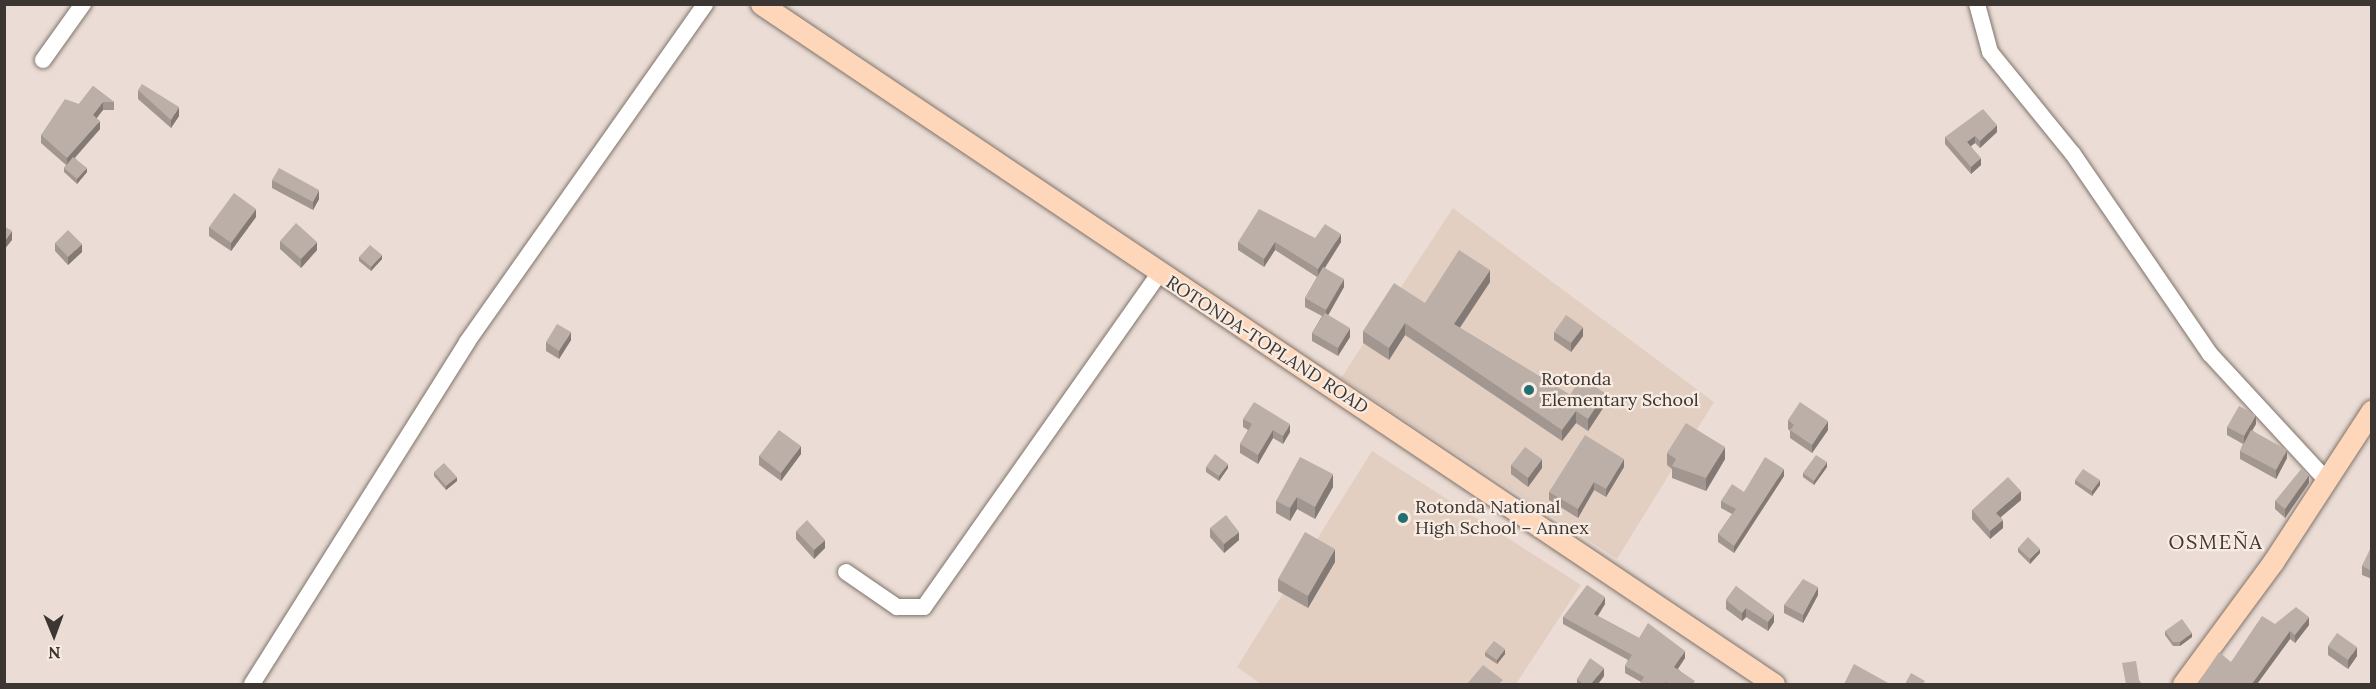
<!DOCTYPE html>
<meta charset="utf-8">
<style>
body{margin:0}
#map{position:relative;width:2376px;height:689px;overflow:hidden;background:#ebddd5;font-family:Lora,serif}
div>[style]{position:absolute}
.built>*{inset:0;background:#e3cfc2}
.roads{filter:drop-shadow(0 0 2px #7f736b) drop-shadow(0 0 2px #7f736b)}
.minor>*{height:16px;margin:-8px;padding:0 8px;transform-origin:8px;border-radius:8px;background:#fff}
.major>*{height:21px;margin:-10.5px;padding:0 10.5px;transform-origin:10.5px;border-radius:10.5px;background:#fed7bb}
.wall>*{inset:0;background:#a29690}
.shaded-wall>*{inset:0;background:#847a75}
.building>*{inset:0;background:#bcafa7}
.dots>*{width:16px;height:16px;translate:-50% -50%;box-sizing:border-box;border:3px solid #f8ebe2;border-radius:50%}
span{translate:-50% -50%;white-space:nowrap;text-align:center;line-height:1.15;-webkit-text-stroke:4.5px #f8ebe2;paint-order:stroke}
.street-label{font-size:18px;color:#3c3633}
.poi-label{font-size:18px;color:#3c3633}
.left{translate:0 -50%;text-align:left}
.neighbourhood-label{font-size:20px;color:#423831;letter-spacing:1.5px}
.frame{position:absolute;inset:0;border:6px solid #3c3633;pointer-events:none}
.north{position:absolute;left:24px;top:605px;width:60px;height:60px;-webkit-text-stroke:4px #f8ebe2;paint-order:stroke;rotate:179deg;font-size:16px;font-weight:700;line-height:24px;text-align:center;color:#3c3633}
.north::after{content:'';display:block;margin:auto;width:21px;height:27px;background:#3c3633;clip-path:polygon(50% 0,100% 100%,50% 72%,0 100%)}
</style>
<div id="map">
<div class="built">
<div style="clip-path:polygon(1453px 208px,1714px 402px,1617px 559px,1341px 378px)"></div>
<div style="clip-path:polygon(1372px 451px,1581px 585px,1516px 684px,1261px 684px,1237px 667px)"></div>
</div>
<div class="roads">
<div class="minor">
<div style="left:1977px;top:4px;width:50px;rotate:74.8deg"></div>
<div style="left:1990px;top:52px;width:132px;rotate:50.9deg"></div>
<div style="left:2073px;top:154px;width:242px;rotate:55.6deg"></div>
<div style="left:2210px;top:354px;width:174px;rotate:47.3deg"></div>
<div style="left:43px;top:60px;width:69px;rotate:-54.5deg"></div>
<div style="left:846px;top:572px;width:62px;rotate:34.5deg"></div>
<div style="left:897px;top:607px;width:27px"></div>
<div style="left:924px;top:607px;width:408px;rotate:-54.8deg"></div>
<div style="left:252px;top:684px;width:404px;rotate:-57.8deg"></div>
<div style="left:467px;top:342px;width:413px;rotate:-54.8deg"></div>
</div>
<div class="major">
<div style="left:761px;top:4px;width:1220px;rotate:33.87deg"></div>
<div style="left:2183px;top:684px;width:152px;rotate:-53.6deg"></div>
<div style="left:2273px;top:562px;width:181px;rotate:-56.9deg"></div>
</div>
</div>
<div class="wall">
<div style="clip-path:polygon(93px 86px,114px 102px,114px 110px,103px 110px,96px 118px,100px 129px,75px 158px,87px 172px,77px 184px,64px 172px,64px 168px,66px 165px,41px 143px,41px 135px,79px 104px)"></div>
<div style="clip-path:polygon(138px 90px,179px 116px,171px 128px,138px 99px)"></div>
<div style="clip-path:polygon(1997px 132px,1980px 148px,1975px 143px,1971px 146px,1981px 165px,1971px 174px,1945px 144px,1945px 137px)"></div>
<div style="clip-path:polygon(272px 180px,319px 199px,313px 210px,272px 188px)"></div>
<div style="clip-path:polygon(256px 217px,231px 251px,209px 236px,209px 227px)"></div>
<div style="clip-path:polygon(1315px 238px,1341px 242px,1325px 268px,1344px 287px,1328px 315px,1350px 337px,1338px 356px,1312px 341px,1312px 333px,1322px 316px,1305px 307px,1305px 298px,1317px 277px,1275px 250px,1264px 267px,1238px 250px,1238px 242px)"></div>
<div style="clip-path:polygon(280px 241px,317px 250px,301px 268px,280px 249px)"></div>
<div style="clip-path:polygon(55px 243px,82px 252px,68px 265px,55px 251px)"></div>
<div style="clip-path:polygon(359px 257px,382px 259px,371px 271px,359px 261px)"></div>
<div style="clip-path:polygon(1490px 282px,1460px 328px,1570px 395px,1605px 405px,1588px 431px,1576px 423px,1562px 441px,1405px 335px,1389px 360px,1363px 343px,1363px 331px,1425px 303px)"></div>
<div style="clip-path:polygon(1554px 332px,1583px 336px,1571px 352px,1554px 340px)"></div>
<div style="clip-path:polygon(571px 340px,559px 359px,546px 351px,546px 342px)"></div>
<div style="clip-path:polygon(1243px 419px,1290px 432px,1283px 444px,1273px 438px,1258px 464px,1240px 453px,1240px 444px,1248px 430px,1243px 427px)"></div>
<div style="clip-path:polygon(1788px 420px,1828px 430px,1812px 453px,1790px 438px,1790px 431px,1788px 429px)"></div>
<div style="clip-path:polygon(2256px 424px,2252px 430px,2287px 458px,2276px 479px,2240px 459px,2240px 451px,2243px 444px,2227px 435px,2227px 427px)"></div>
<div style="clip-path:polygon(1667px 453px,1725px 459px,1706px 491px,1672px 478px,1672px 469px,1667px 465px)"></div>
<div style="clip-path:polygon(801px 454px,781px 481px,759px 465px,759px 456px)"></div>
<div style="clip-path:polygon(1511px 465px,1542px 468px,1528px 487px,1511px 474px)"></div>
<div style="clip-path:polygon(1206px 467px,1228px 468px,1219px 481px,1206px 472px)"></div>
<div style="clip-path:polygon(1624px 467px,1606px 497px,1594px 490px,1578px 518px,1549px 500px,1549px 492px)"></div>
<div style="clip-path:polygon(1827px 467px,1814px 485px,1803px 477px,1803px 473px)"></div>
<div style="clip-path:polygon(434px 472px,457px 481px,446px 490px,434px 476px)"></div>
<div style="clip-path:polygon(1784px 476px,1734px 553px,1718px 542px,1718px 534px,1732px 514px,1721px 508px,1721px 501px)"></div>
<div style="clip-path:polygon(2075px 480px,2100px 485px,2092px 496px,2075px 484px)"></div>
<div style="clip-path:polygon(2309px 483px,2285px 518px,2275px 509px,2275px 501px)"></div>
<div style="clip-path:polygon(1333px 487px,1315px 519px,1297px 509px,1290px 521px,1276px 513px,1276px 501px)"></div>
<div style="clip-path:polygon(2021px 500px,2001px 517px,2003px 528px,1990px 539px,1972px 519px,1972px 510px)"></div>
<div style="clip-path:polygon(1210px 528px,1239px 540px,1224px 553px,1210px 537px)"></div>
<div style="clip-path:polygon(796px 531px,825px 548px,814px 559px,796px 539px)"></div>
<div style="clip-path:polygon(2372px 547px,2372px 579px,2362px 575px,2362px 566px)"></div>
<div style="clip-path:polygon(2018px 548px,2040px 553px,2030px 564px,2018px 552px)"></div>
<div style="clip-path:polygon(1335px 562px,1308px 608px,1278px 591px,1278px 579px)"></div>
<div style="clip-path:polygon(1736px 586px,1774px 622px,1768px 631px,1746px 617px,1742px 621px,1726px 609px,1726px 600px)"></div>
<div style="clip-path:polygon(1818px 595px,1803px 623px,1784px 613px,1784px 605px)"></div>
<div style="clip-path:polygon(1605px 604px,1598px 616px,1639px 638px,1685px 658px,1678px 669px,1695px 684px,1640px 684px,1641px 682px,1625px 673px,1625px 666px,1628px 660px,1563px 624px,1563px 617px)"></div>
<div style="clip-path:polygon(2275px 624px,2309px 625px,2295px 643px,2290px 639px,2257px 684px,2198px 684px,2198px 683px,2231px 662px)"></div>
<div style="clip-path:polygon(2165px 631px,2192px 637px,2180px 646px,2173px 646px,2165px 635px)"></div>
<div style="clip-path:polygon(2328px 646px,2357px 656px,2348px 669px,2328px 655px)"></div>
<div style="clip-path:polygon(1485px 652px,1505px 654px,1497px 664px,1485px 656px)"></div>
<div style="clip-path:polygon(1604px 676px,1598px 684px,1577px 684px,1577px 679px)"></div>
</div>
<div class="shaded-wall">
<div style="clip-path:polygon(103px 102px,103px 110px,93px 123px,93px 115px)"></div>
<div style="clip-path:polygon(179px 107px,179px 116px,171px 128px,171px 120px)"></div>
<div style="clip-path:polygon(100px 121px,100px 129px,67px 166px,67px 158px)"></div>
<div style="clip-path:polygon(1997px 125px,1997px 132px,1980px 148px,1980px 141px)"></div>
<div style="clip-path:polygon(1975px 136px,1975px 143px,1967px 149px,1967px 142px)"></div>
<div style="clip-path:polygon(1981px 158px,1981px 165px,1971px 174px,1971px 167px)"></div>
<div style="clip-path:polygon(87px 168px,87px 172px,77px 184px,77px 179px)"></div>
<div style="clip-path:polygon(319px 190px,319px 199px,313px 210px,313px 202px)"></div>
<div style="clip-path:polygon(256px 209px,256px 217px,231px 251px,231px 243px)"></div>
<div style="clip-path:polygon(12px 231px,12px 240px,4px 250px,4px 242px)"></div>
<div style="clip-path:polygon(1341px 234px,1341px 242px,1318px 278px,1318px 269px)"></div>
<div style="clip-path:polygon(317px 242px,317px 250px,301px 268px,301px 259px)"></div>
<div style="clip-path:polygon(1275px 242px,1275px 250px,1264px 267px,1264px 259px)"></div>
<div style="clip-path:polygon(82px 244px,82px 252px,68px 265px,68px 257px)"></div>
<div style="clip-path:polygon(382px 255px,382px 259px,371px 271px,371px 267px)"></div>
<div style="clip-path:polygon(1490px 270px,1490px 282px,1454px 336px,1454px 324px)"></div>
<div style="clip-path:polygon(1344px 279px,1344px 287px,1326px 319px,1326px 310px)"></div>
<div style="clip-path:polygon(1405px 323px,1405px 335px,1389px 360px,1389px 348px)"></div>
<div style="clip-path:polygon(1583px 327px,1583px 336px,1571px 352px,1571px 343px)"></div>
<div style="clip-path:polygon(1350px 328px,1350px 337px,1338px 356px,1338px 348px)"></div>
<div style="clip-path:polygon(571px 332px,571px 340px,559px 359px,559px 351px)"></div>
<div style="clip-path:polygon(1605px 393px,1605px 405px,1588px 431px,1588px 419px)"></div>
<div style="clip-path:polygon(1576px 411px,1576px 423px,1562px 441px,1562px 430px)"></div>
<div style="clip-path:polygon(2256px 415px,2256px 424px,2244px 445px,2244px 436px)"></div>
<div style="clip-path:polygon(1828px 421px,1828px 430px,1812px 453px,1812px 445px)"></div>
<div style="clip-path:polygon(1290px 424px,1290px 432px,1283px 444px,1283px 436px)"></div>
<div style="clip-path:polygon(1273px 430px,1273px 438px,1258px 464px,1258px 455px)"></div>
<div style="clip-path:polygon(801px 446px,801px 454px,781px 481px,781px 473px)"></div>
<div style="clip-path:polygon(1725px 447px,1725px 459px,1706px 491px,1706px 478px)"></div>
<div style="clip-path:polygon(2287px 450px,2287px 458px,2276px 479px,2276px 470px)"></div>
<div style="clip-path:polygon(1542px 459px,1542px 468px,1528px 487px,1528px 478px)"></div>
<div style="clip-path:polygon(1624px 459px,1624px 467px,1606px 497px,1606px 489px)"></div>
<div style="clip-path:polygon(1827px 462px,1827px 467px,1814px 485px,1814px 481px)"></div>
<div style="clip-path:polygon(1228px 464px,1228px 468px,1219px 481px,1219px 476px)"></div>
<div style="clip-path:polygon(1784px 469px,1784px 476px,1734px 553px,1734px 546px)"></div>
<div style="clip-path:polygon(1333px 474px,1333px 487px,1315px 519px,1315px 507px)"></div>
<div style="clip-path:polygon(2309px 475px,2309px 483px,2285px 518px,2285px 509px)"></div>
<div style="clip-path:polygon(457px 477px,457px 481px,446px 490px,446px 486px)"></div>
<div style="clip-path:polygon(2100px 480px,2100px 485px,2092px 496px,2092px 491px)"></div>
<div style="clip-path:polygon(1594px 482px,1594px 490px,1578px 518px,1578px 509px)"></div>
<div style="clip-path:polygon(2021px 491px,2021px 500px,1996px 521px,1996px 513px)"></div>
<div style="clip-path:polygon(1297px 497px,1297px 509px,1290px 521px,1290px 508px)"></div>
<div style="clip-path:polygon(2003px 520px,2003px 528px,1990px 539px,1990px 531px)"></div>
<div style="clip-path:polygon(1239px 532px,1239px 540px,1224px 553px,1224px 544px)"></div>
<div style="clip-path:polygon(825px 540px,825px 548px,814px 559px,814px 550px)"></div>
<div style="clip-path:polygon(1335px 549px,1335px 562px,1308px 608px,1308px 596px)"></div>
<div style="clip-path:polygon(2040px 549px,2040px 553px,2030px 564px,2030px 559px)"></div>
<div style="clip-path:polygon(1818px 587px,1818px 595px,1803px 623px,1803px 615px)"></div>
<div style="clip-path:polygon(1605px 597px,1605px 604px,1594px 621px,1594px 614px)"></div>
<div style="clip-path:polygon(1746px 608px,1746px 617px,1742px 621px,1742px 613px)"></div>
<div style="clip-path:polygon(1774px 614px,1774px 622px,1768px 631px,1768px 622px)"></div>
<div style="clip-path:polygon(2309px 617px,2309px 625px,2295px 643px,2295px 635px)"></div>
<div style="clip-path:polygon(2290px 631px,2290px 639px,2257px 684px,2251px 684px)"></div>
<div style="clip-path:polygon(2192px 633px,2192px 637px,2180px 646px,2180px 642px)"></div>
<div style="clip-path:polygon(2357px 647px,2357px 656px,2348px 669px,2348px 660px)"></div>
<div style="clip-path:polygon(1505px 649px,1505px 654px,1497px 664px,1497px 660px)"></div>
<div style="clip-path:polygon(1685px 651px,1685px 658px,1674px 674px,1674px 667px)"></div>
<div style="clip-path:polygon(1604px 668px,1604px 676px,1598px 684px,1591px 684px)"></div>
</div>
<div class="building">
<div style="clip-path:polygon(142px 84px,179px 107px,171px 120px,138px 90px)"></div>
<div style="clip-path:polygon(93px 86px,114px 102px,103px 102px,93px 115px,100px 121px,67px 158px,41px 135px,65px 99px,79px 104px)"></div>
<div style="clip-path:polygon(1983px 109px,1997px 125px,1980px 141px,1975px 136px,1967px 142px,1981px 158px,1971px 167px,1945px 137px)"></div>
<div style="clip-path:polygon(73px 157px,87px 168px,77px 179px,64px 168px)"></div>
<div style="clip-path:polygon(279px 168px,319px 190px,313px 202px,272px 180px)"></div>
<div style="clip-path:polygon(234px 193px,256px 209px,231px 243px,209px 227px)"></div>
<div style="clip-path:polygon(1259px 209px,1315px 238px,1325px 224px,1341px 234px,1318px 269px,1275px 242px,1264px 259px,1238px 242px)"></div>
<div style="clip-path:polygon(296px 223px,317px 242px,301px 259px,280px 241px)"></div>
<div style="clip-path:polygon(4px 226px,12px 231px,4px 242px)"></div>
<div style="clip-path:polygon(68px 230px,82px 244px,68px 257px,55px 243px)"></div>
<div style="clip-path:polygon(370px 245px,382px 255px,371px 267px,359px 257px)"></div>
<div style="clip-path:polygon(1459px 250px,1490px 270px,1454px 324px,1570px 395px,1581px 377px,1605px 393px,1588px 419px,1576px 411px,1562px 430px,1405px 323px,1389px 348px,1363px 331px,1394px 283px,1425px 303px)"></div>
<div style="clip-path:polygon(1323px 267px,1344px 279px,1326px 310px,1305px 298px)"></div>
<div style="clip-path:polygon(1325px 313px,1350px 328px,1338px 348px,1312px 333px)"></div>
<div style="clip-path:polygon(1566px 315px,1583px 327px,1571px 343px,1554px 332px)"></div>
<div style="clip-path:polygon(557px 324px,571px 332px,559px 351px,546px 342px)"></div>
<div style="clip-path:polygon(1254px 402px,1290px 424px,1283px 436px,1273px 430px,1258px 455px,1240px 444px,1252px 424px,1243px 419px)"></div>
<div style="clip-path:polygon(1800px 402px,1828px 421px,1812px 445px,1790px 430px,1794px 425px,1788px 420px)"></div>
<div style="clip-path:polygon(2239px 406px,2256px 415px,2244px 436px,2227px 427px)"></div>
<div style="clip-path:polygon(1686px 423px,1725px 447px,1706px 478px,1672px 466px,1676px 459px,1667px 453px)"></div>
<div style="clip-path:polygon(779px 430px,801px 446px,781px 473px,759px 456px)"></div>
<div style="clip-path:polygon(2251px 430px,2287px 450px,2276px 470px,2240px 451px)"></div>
<div style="clip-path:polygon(1585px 435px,1624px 459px,1606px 489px,1594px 482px,1578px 509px,1549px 492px)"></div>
<div style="clip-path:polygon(1525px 447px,1542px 459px,1528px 478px,1511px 465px)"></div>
<div style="clip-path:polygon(1215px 454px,1228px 464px,1219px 476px,1206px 467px)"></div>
<div style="clip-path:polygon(1816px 455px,1827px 462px,1814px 481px,1803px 473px)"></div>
<div style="clip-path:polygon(1300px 457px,1333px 474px,1315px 507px,1297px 497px,1290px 508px,1276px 501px)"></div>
<div style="clip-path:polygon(1765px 457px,1784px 469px,1734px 546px,1718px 534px,1736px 509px,1721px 501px,1732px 484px,1744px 492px)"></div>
<div style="clip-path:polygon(444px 463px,457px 477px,446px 486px,434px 472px)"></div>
<div style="clip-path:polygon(2302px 468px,2309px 475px,2285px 509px,2275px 501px)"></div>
<div style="clip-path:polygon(2083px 469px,2100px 480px,2092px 491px,2075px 480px)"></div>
<div style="clip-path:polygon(2008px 477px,2021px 491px,1996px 513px,2003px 520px,1990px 531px,1972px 510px)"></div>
<div style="clip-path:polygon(1226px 515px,1239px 532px,1224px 544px,1210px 528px)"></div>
<div style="clip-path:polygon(807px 520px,825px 540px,814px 550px,796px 531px)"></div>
<div style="clip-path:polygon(1305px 532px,1335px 549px,1308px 596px,1278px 579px)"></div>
<div style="clip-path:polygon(2028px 537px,2040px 549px,2030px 559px,2018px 548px)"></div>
<div style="clip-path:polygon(2371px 547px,2372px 547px,2372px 571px,2362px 566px)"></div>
<div style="clip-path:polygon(1803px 579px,1818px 587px,1803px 615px,1784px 605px)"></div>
<div style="clip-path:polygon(1587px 585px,1605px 597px,1594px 614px,1639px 638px,1648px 623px,1685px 651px,1674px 667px,1695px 681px,1693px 684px,1670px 684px,1666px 682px,1664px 684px,1640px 684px,1644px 677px,1625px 666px,1632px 655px,1563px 617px)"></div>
<div style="clip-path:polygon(1736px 586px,1774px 614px,1768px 622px,1746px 608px,1742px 613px,1726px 600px)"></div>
<div style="clip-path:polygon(2296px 607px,2309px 617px,2295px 635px,2290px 631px,2252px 684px,2200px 684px,2198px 683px,2219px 652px,2231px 662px,2262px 616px,2275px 624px)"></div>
<div style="clip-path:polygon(2182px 619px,2192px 633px,2180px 642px,2173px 642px,2165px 631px)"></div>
<div style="clip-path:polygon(2337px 633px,2357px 647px,2348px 660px,2328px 646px)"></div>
<div style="clip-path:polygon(1494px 641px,1505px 649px,1497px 660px,1485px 652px)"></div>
<div style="clip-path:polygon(1590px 658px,1604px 668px,1591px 684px,1583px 684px,1577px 679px)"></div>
<div style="clip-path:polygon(2136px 661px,2139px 680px,2142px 684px,2126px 684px,2122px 663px)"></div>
<div style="clip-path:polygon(1854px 664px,1890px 684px,1844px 684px)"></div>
<div style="clip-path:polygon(1483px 665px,1503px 680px,1499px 684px,1467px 684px)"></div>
<div style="clip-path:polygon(1911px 673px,1925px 681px,1923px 684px,1905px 684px)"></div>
</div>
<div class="dots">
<div style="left:1529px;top:390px;background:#226e70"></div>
<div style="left:1403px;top:518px;background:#226e70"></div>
</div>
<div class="street-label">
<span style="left:1267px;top:345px;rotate:33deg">ROTONDA-TOPLAND ROAD</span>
</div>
<div class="poi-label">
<span class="left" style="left:1541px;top:390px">Rotonda<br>Elementary School</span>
<span class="left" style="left:1415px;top:518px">Rotonda National<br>High School – Annex</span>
</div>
<div class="neighbourhood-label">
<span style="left:2216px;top:541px">OSMEÑA</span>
</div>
<div class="frame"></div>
<div class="north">N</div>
</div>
